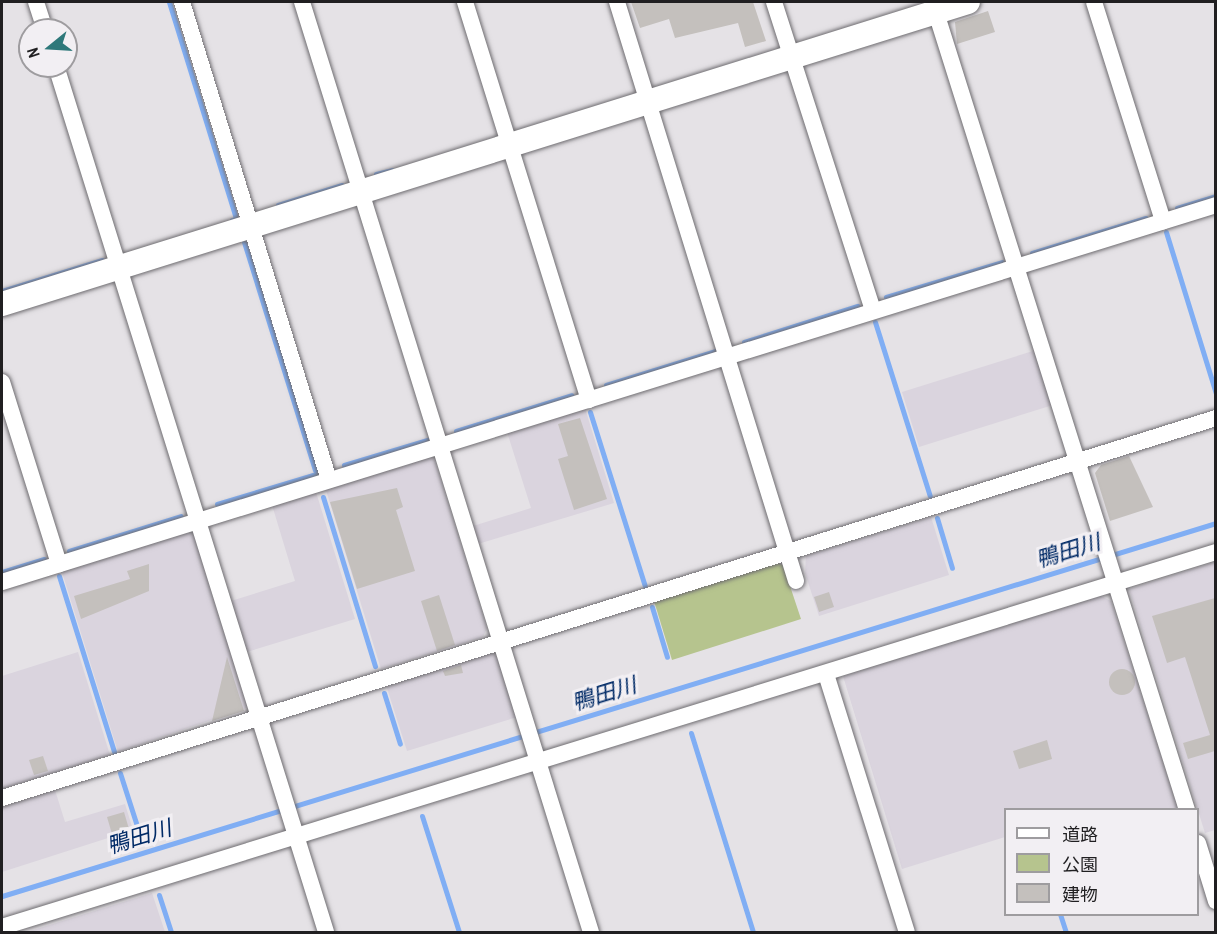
<!DOCTYPE html>
<meta charset="utf-8">
<style>
body{margin:0}
#map{position:relative;width:1217px;height:934px;overflow:hidden;background:#e5e2e6;font-family:"Archivo Narrow","Noto Sans JP",sans-serif}
div>[style]{position:absolute}
.built>*{inset:0;background:#dad4de}
.green>*{inset:0;background:#b6c48e}
.stream>*{height:5px;margin:-2.5px;padding:0 2.5px;transform-origin:2.5px;border-radius:2.5px;background:#80aef4}
.building>*{inset:0;background:#c4c0bd}
.round{border-radius:50%}
.roads{filter:drop-shadow(0 0 2px #6e6c70) drop-shadow(0 0 2px #6e6c70)}
.street>*{height:16px;margin:-8px;padding:0 8px;transform-origin:8px;border-radius:8px;background:#fff}
.secondary>*{height:24px;margin:-12px;padding:0 12px;transform-origin:12px;border-radius:12px;background:#fff}
span{translate:-50% -50%;white-space:nowrap;text-align:center;line-height:1.15;-webkit-text-stroke:6px #f2eff3;paint-order:stroke}
.water-label{font-size:22px;color:#002a66;font-style:italic}
.frame{position:absolute;inset:0;border:3px solid #201f21;pointer-events:none}
.legend{position:absolute;left:1004px;top:808px;width:195px;height:108px;box-sizing:border-box;background:#f2eff3;border:2px solid #9e9c9f;margin:0;padding:8px 10px;list-style:none;font-size:18px;color:#201f21}
.legend li{display:flex;align-items:center;gap:12px;height:30px}
.legend b{width:30px;border:2px solid #9e9c9f}
.north{position:absolute;left:18px;top:18px;width:60px;height:60px;box-sizing:border-box;background:#f2eff3;border:2px solid #9e9c9f;border-radius:50%;rotate:252deg;font-size:16px;font-weight:700;line-height:24px;text-align:center;color:#201f21}
.north::after{content:'';display:block;margin:auto;width:21px;height:27px;background:#2e787a;clip-path:polygon(50% 0,100% 100%,50% 72%,0 100%)}
</style>
<div id="map">
<div class="built">
<div style="clip-path:polygon(1036px 350px,1053px 405px,919px 447px,902px 392px)"></div>
<div style="clip-path:polygon(585px 408px,614px 503px,478px 544px,473px 526px,531px 508px,507px 432px)"></div>
<div style="clip-path:polygon(428px 455px,435px 461px,487px 628px,483px 637px,381px 669px,325px 487px)"></div>
<div style="clip-path:polygon(316px 492px,355px 619px,247px 652px,231px 601px,295px 581px,272px 505px)"></div>
<div style="clip-path:polygon(931px 517px,949px 575px,819px 616px,805px 573px,806px 556px)"></div>
<div style="clip-path:polygon(187px 530px,195px 534px,249px 707px,118px 752px,61px 569px)"></div>
<div style="clip-path:polygon(1215px 562px,1215px 830px,1205px 833px,1129px 589px)"></div>
<div style="clip-path:polygon(1101px 596px,1111px 601px,1178px 809px,1006px 810px,1005px 837px,902px 869px,843px 676px)"></div>
<div style="clip-path:polygon(78px 652px,110px 755px,2px 789px,2px 676px)"></div>
<div style="clip-path:polygon(490px 652px,499px 658px,517px 717px,407px 751px,386px 685px)"></div>
<div style="clip-path:polygon(55px 790px,65px 822px,125px 804px,133px 830px,2px 872px,2px 807px)"></div>
<div style="clip-path:polygon(152px 893px,165px 932px,27px 932px)"></div>
</div>
<div class="green">
<div style="clip-path:polygon(777px 563px,783px 565px,801px 619px,672px 660px,654px 601px)"></div>
</div>
<div class="stream">
<div style="left:169px;top:2px;width:227px;rotate:72.8deg"></div>
<div style="left:236px;top:219px;width:4px;rotate:166deg"></div>
<div style="left:376px;top:174px;width:16px;rotate:-14deg"></div>
<div style="left:278px;top:205px;width:67px;rotate:-17.4deg"></div>
<div style="left:1177px;top:208px;width:41px;rotate:-17.1deg"></div>
<div style="left:1166px;top:232px;width:170px;rotate:72.8deg"></div>
<div style="left:244px;top:242px;width:239px;rotate:72.7deg"></div>
<div style="left:1032px;top:253px;width:119px;rotate:-17.1deg"></div>
<div style="left:2px;top:291px;width:105px;rotate:-17.2deg"></div>
<div style="left:886px;top:297px;width:121px;rotate:-16.8deg"></div>
<div style="left:875px;top:322px;width:182px;rotate:72.5deg"></div>
<div style="left:744px;top:342px;width:119px;rotate:-17.7deg"></div>
<div style="left:606px;top:385px;width:114px;rotate:-17.3deg"></div>
<div style="left:590px;top:412px;width:182px;rotate:72.5deg"></div>
<div style="left:456px;top:431px;width:121px;rotate:-17.2deg"></div>
<div style="left:344px;top:465px;width:87px;rotate:-16.8deg"></div>
<div style="left:323px;top:497px;width:177px;rotate:72.9deg"></div>
<div style="left:217px;top:504px;width:103px;rotate:-16.9deg"></div>
<div style="left:937px;top:518px;width:52px;rotate:73.3deg"></div>
<div style="left:69px;top:551px;width:117px;rotate:-17.4deg"></div>
<div style="left:2px;top:572px;width:44px;rotate:-17.2deg"></div>
<div style="left:59px;top:576px;width:184px;rotate:72.6deg"></div>
<div style="left:652px;top:607px;width:52px;rotate:73.3deg"></div>
<div style="left:384px;top:693px;width:53px;rotate:72.6deg"></div>
<div style="left:691px;top:733px;width:208px;rotate:72.7deg"></div>
<div style="left:120px;top:773px;width:56px;rotate:72.2deg"></div>
<div style="left:422px;top:816px;width:122px;rotate:72.3deg"></div>
<div style="left:159px;top:895px;width:39px;rotate:72deg"></div>
<div style="left:2px;top:896px;width:1270px;rotate:-17.08deg"></div>
<div style="left:1060px;top:914px;width:19px;rotate:72deg"></div>
</div>
<div class="building">
<div style="clip-path:polygon(631px 2px,753px 2px,766px 41px,745px 47px,738px 23px,675px 38px,669px 19px,640px 28px)"></div>
<div style="clip-path:polygon(988px 11px,995px 32px,957px 44px,955px 22px)"></div>
<div style="clip-path:polygon(580px 418px,607px 499px,574px 510px,558px 459px,568px 456px,558px 424px)"></div>
<div style="clip-path:polygon(1129px 456px,1153px 507px,1110px 521px,1095px 473px,1101px 465px)"></div>
<div style="clip-path:polygon(397px 488px,403px 507px,396px 510px,415px 571px,357px 589px,330px 502px)"></div>
<div style="clip-path:polygon(149px 564px,149px 591px,81px 619px,74px 596px,130px 579px,127px 571px)"></div>
<div style="clip-path:polygon(829px 592px,834px 607px,819px 612px,814px 597px)"></div>
<div style="clip-path:polygon(439px 595px,455px 645px,437px 651px,421px 601px)"></div>
<div style="clip-path:polygon(1215px 598px,1215px 751px,1188px 759px,1183px 743px,1210px 735px,1185px 657px,1167px 663px,1152px 616px)"></div>
<div style="clip-path:polygon(227px 657px,244px 711px,212px 721px)"></div>
<div style="clip-path:polygon(461px 665px,463px 673px,445px 676px,443px 671px)"></div>
<div class="round" style="left:1109px;top:669px;width:26px;height:26px"></div>
<div style="clip-path:polygon(1047px 740px,1052px 759px,1019px 769px,1013px 751px)"></div>
<div style="clip-path:polygon(43px 756px,48px 771px,34px 775px,29px 760px)"></div>
<div style="clip-path:polygon(124px 812px,129px 829px,112px 834px,107px 817px)"></div>
</div>
<div class="roads">
<div class="street">
<div style="left:36px;top:2px;width:29px;rotate:72deg"></div>
<div style="left:182px;top:2px;width:500px;rotate:72.91deg"></div>
<div style="left:302px;top:2px;width:974px;rotate:72.74deg"></div>
<div style="left:465px;top:2px;width:417px;rotate:72.7deg"></div>
<div style="left:617px;top:2px;width:606px;rotate:72.82deg"></div>
<div style="left:774px;top:2px;width:324px;rotate:72.2deg"></div>
<div style="left:1094px;top:2px;width:230px;rotate:72.5deg"></div>
<div style="left:933px;top:3px;width:846px;rotate:72.53deg"></div>
<div style="left:56px;top:66px;width:907px;rotate:72.68deg"></div>
<div style="left:2px;top:382px;width:191px;rotate:72.6deg"></div>
<div style="left:2px;top:582px;width:1271px;rotate:-17.25deg"></div>
<div style="left:826px;top:674px;width:270px;rotate:72.6deg"></div>
<div style="left:2px;top:798px;width:1272px;rotate:-17.38deg"></div>
<div style="left:1198px;top:843px;width:61px;rotate:72.8deg"></div>
<div style="left:2px;top:927px;width:1271px;rotate:-17.17deg"></div>
</div>
<div class="secondary">
<div style="left:2px;top:304px;width:1012px;rotate:-17.36deg"></div>
</div>
</div>
<div class="water-label">
<span style="left:1068px;top:551px;rotate:-17deg">鴨田川</span>
<span style="left:604px;top:694px;rotate:-17deg">鴨田川</span>
<span style="left:139px;top:837px;rotate:-17deg">鴨田川</span>
</div>
<div class="frame"></div>
<ul class="legend">
<li><b style="height:8px;background:#fff"></b>道路</li>
<li><b style="height:16px;background:#b6c48e"></b>公園</li>
<li><b style="height:16px;background:#c4c0bd"></b>建物</li>
</ul>
<div class="north">N</div>
</div>
